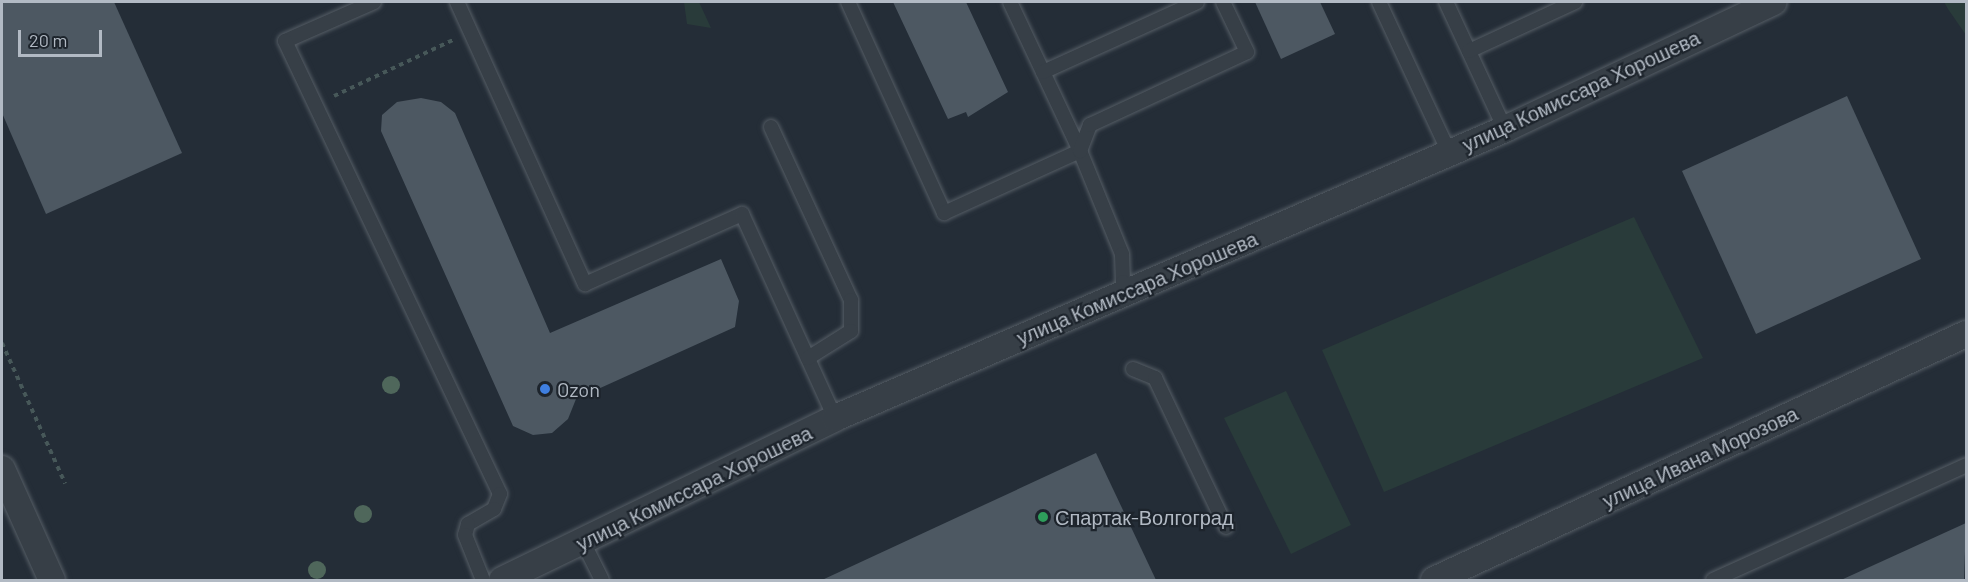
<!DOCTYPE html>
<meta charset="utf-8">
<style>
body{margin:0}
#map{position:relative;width:1968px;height:582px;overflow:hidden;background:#242d37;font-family:Barlow,sans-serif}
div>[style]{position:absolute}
.green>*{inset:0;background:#293b3a}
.building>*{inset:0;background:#4d5862}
.path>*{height:4px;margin-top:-2px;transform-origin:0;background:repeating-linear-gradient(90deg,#475859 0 4.5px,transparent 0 9px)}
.roads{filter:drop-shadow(0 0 2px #555d65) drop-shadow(0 0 2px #555d65)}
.lane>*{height:14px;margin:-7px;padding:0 7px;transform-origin:7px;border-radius:7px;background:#373f47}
.street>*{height:26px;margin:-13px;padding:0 13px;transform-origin:13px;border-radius:13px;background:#373f47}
.trees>*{width:18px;height:18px;margin:-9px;border-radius:50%;background:#4f675b}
.dots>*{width:16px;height:16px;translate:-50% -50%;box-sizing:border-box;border:3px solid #1d242c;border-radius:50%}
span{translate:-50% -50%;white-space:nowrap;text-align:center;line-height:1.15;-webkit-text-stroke:4.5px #1d242c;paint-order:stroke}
.street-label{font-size:20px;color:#b2bac4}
.poi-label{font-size:20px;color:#b2bac4}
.left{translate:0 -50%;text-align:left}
.frame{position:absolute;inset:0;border:3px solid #b2bac4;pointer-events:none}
.scale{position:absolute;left:18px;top:30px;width:84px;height:27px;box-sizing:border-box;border:3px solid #b2bac4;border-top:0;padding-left:8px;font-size:18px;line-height:21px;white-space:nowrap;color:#b2bac4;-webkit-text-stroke:4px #1d242c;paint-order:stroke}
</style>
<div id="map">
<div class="green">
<div style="clip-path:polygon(684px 2px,699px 2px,711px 28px,687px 24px)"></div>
<div style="clip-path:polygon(1944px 2px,1966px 2px,1966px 35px,1948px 9px)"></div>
<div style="clip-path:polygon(1634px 217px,1703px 358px,1384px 492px,1322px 350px)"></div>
<div style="clip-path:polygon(1286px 391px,1351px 525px,1291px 554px,1224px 418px)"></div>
</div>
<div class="building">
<div style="clip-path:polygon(2px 2px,114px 2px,182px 153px,46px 214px,2px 113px)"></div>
<div style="clip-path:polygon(893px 2px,966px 2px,1008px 92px,968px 117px,966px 112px,948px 119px)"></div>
<div style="clip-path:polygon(1255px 2px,1320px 2px,1335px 34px,1281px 59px)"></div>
<div style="clip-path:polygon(1847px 96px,1921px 259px,1756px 334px,1682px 171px)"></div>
<div style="clip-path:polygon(421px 98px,441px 102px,455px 113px,550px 333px,721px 259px,739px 301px,735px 327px,576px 399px,568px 419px,552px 433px,533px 435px,513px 426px,381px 131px,382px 115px,397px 102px)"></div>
<div style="clip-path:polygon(1096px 453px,1156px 580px,822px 580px)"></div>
<div style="clip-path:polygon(1966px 523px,1964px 580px,1841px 580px)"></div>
</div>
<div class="path">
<div style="left:334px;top:96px;width:132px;rotate:-25.2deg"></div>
<div style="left:2px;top:343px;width:154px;rotate:65.8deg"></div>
</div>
<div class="roads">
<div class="lane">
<div style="left:374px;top:2px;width:97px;rotate:156.3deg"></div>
<div style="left:285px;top:41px;width:501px;rotate:64.61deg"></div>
<div style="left:500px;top:494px;width:16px;rotate:112deg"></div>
<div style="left:494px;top:509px;width:30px;rotate:150deg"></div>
<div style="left:468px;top:524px;width:11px;rotate:105deg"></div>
<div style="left:465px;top:535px;width:48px;rotate:68.2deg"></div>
<div style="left:457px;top:2px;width:310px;rotate:65.6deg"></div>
<div style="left:585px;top:284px;width:172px;rotate:-24deg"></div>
<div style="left:742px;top:214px;width:224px;rotate:65.5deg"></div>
<div style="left:848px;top:2px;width:232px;rotate:65.5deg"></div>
<div style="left:944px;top:213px;width:149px;rotate:-24.5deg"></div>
<div style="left:1080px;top:151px;width:111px;rotate:67.8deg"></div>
<div style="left:1122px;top:254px;width:28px;rotate:88deg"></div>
<div style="left:1123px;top:282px;width:13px;rotate:51deg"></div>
<div style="left:1010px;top:2px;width:165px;rotate:64.8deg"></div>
<div style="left:1379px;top:2px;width:166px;rotate:65deg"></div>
<div style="left:1446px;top:2px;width:140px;rotate:65.1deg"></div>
<div style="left:1469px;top:51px;width:117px;rotate:-24.8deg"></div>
<div style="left:1043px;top:72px;width:169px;rotate:-24.4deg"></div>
<div style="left:771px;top:127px;width:191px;rotate:65.2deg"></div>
<div style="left:851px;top:300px;width:31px;rotate:90deg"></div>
<div style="left:851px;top:331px;width:51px;rotate:147.9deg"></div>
<div style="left:1080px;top:151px;width:28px;rotate:-69deg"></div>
<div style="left:1090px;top:125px;width:173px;rotate:-24.9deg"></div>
<div style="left:1247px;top:52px;width:55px;rotate:-115.6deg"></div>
<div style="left:1133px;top:369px;width:24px;rotate:22deg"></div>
<div style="left:1155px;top:378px;width:165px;rotate:64.5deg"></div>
<div style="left:583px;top:542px;width:42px;rotate:63.4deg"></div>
<div style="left:1713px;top:580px;width:278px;rotate:-24.4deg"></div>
</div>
<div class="street">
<div style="left:2px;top:469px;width:122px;rotate:65.8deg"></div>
<div style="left:502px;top:580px;width:370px;rotate:-25.9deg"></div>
<div style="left:835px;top:418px;width:730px;rotate:-23.33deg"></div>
<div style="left:1505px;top:129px;width:297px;rotate:-25.3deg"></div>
<div style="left:1434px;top:580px;width:586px;rotate:-24.82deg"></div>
</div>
</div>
<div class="trees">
<div style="left:391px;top:385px"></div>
<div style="left:363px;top:514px"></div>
<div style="left:317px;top:570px"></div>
</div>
<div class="dots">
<div style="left:545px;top:389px;background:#3f7fe0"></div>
<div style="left:1043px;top:517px;background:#2e9e5b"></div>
</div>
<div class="street-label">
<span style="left:1581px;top:91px;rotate:-25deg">улица Комиссара Хорошева</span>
<span style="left:1137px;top:288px;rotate:-23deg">улица Комиссара Хорошева</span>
<span style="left:1700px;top:457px;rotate:-25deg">улица Ивана Морозова</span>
<span style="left:694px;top:488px;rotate:-26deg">улица Комиссара Хорошева</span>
</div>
<div class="poi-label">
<span class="left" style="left:557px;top:389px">Ozon</span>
<span class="left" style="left:1055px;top:517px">Спартак-Волгоград</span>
</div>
<div class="frame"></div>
<div class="scale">20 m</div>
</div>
